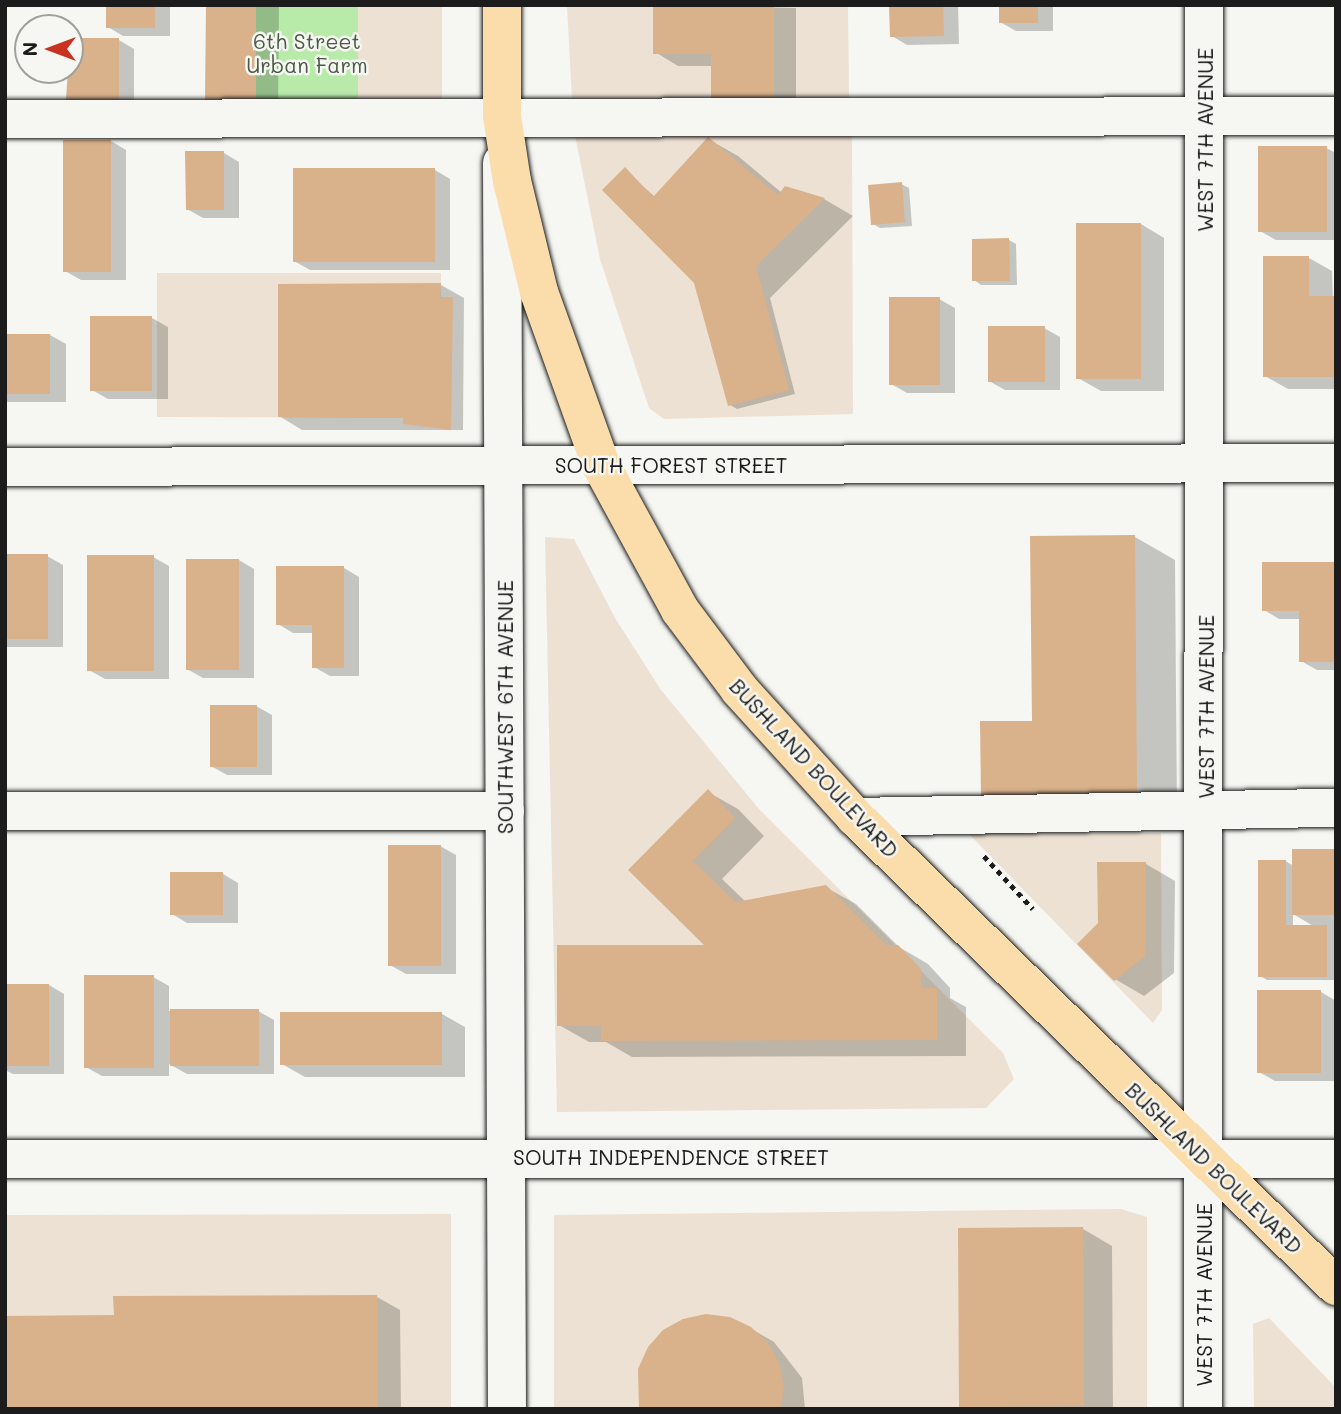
<!DOCTYPE html>
<style>
body{margin:0}
#map{position:relative;width:1341px;height:1414px;overflow:hidden;background:#f6f6f2;font-family:Mali,sans-serif}
div>[style]{position:absolute}
.built>*{inset:0;background:#ede1d3}
.green>*{inset:0;background:#b8eaaa}
.shadow>*{inset:0;background:#0003}
.building>*{inset:0;background:#d9b18a}
.path>*{height:4.5px;margin-top:-2.25px;transform-origin:0;background:repeating-linear-gradient(90deg,#1c1c1c 0 5px,transparent 0 10px)}
.roads{filter:drop-shadow(0 0 2px #1c1c1c) drop-shadow(0 0 2px #1c1c1c)}
.minor>*{height:38px;margin:-19px;padding:0 19px;transform-origin:19px;border-radius:19px;background:#f6f6f2}
.major>*{height:38px;margin:-19px;padding:0 19px;transform-origin:19px;border-radius:19px;background:#fbddab}
span{translate:-50% -50%;white-space:nowrap;text-align:center;line-height:1.15;-webkit-text-stroke:5px #f6f6f2;paint-order:stroke}
.park-label{font-size:21px;color:#4b5a47}
.street-label{font-size:21px;color:#1c1c1c}
.frame{position:absolute;inset:0;border:7px solid #1c1c1c;pointer-events:none}
.north{position:absolute;left:14px;top:14px;width:70px;height:70px;box-sizing:border-box;background:#f6f6f2;border:2px solid #9f9f9c;border-radius:50%;rotate:270deg;font-size:19px;font-weight:700;line-height:28px;text-align:center;color:#1c1c1c}
.north::after{content:'';display:block;margin:auto;width:24px;height:32px;background:#c8321e;clip-path:polygon(50% 0,100% 100%,50% 72%,0 100%)}
</style>
<div id="map">
<div class="built">
<div style="clip-path:polygon(256px 5px,442px 5px,442px 102px,256px 101px)"></div>
<div style="clip-path:polygon(567px 5px,848px 5px,849px 100px,572px 100px)"></div>
<div style="clip-path:polygon(574px 131px,852px 134px,853px 414px,664px 419px,649px 408px,600px 259px)"></div>
<div style="clip-path:polygon(157px 273px,441px 273px,440px 418px,157px 417px)"></div>
<div style="clip-path:polygon(545px 537px,574px 539px,615px 618px,661px 690px,759px 809px,1003px 1053px,1014px 1079px,986px 1108px,557px 1112px)"></div>
<div style="clip-path:polygon(968px 833px,1161px 833px,1162px 1010px,1153px 1023px)"></div>
<div style="clip-path:polygon(1121px 1209px,1147px 1217px,1147px 1409px,554px 1409px,554px 1215px)"></div>
<div style="clip-path:polygon(451px 1214px,451px 1409px,5px 1409px,5px 1215px)"></div>
<div style="clip-path:polygon(1269px 1318px,1336px 1388px,1336px 1409px,1254px 1409px,1253px 1324px)"></div>
</div>
<div class="green">
<div style="clip-path:polygon(256px 5px,358px 5px,358px 101px,256px 101px)"></div>
</div>
<div class="shadow">
<div style="clip-path:polygon(108px 5px,170px 5px,170px 36px,123px 36px,108px 27px)"></div>
<div style="clip-path:polygon(207px 5px,279px 5px,278px 113px,230px 113px)"></div>
<div style="clip-path:polygon(655px 5px,796px 8px,796px 110px,736px 110px,713px 97px,713px 66px,678px 66px,655px 52px)"></div>
<div style="clip-path:polygon(891px 5px,958px 5px,959px 44px,907px 45px,892px 36px)"></div>
<div style="clip-path:polygon(1000px 5px,1053px 5px,1053px 31px,1016px 31px,1000px 22px)"></div>
<div style="clip-path:polygon(119px 40px,134px 49px,134px 108px,84px 108px)"></div>
<div style="clip-path:polygon(708px 139px,738px 156px,782px 193px,786px 188px,824px 199px,853px 216px,770px 298px,795px 394px,737px 409px,730px 405px,696px 282px,625px 170px,655px 197px)"></div>
<div style="clip-path:polygon(111px 141px,126px 150px,126px 280px,81px 280px,65px 271px)"></div>
<div style="clip-path:polygon(1326px 148px,1336px 153px,1336px 240px,1276px 240px,1260px 231px)"></div>
<div style="clip-path:polygon(224px 153px,239px 162px,239px 218px,203px 218px,187px 209px)"></div>
<div style="clip-path:polygon(435px 170px,450px 179px,450px 270px,310px 270px,294px 261px)"></div>
<div style="clip-path:polygon(901px 184px,909px 188px,912px 226px,880px 228px,873px 224px)"></div>
<div style="clip-path:polygon(1141px 224px,1164px 238px,1164px 391px,1101px 391px,1078px 378px)"></div>
<div style="clip-path:polygon(1009px 240px,1016px 244px,1017px 285px,981px 285px,974px 280px)"></div>
<div style="clip-path:polygon(1265px 258px,1309px 258px,1332px 271px,1336px 389px,1288px 389px,1265px 376px)"></div>
<div style="clip-path:polygon(441px 285px,464px 298px,463px 430px,302px 430px,279px 416px)"></div>
<div style="clip-path:polygon(939px 299px,955px 308px,955px 393px,907px 393px,891px 384px)"></div>
<div style="clip-path:polygon(152px 318px,168px 327px,168px 399px,108px 399px,92px 390px)"></div>
<div style="clip-path:polygon(1044px 328px,1060px 337px,1060px 390px,1005px 390px,989px 381px)"></div>
<div style="clip-path:polygon(5px 335px,50px 335px,66px 344px,66px 402px,5px 402px)"></div>
<div style="clip-path:polygon(1135px 537px,1175px 560px,1177px 817px,1023px 819px,1034px 723px)"></div>
<div style="clip-path:polygon(5px 556px,47px 556px,63px 565px,63px 647px,5px 647px)"></div>
<div style="clip-path:polygon(153px 557px,169px 566px,169px 679px,105px 679px,89px 670px)"></div>
<div style="clip-path:polygon(239px 560px,254px 569px,254px 678px,203px 678px,187px 669px)"></div>
<div style="clip-path:polygon(1336px 563px,1336px 670px,1317px 670px,1301px 661px,1301px 619px,1279px 619px,1264px 610px)"></div>
<div style="clip-path:polygon(344px 568px,359px 577px,359px 676px,330px 676px,314px 667px,314px 633px,293px 633px,278px 624px)"></div>
<div style="clip-path:polygon(256px 706px,272px 715px,272px 775px,227px 775px,211px 766px)"></div>
<div style="clip-path:polygon(708px 792px,738px 809px,764px 836px,722px 879px,746px 902px,825px 887px,856px 904px,899px 947px,928px 964px,950px 988px,950px 998px,966px 1007px,966px 1056px,632px 1057px,606px 1042px,589px 1042px,559px 1025px,708px 947px,631px 870px)"></div>
<div style="clip-path:polygon(440px 846px,456px 855px,456px 974px,406px 974px,390px 965px)"></div>
<div style="clip-path:polygon(evenodd,1336px 851px,1334px 980px,1267px 980px,1260px 976px,1285px 861px,1294px 866px,1336px 851px,1293px 914px,1315px 927px,1293px 927px,1293px 914px)"></div>
<div style="clip-path:polygon(1146px 864px,1175px 881px,1174px 973px,1144px 996px,1115px 979px)"></div>
<div style="clip-path:polygon(223px 874px,238px 883px,238px 923px,187px 923px,172px 914px)"></div>
<div style="clip-path:polygon(153px 977px,169px 986px,169px 1011px,258px 1011px,274px 1020px,274px 1074px,187px 1074px,169px 1064px,169px 1076px,102px 1076px,86px 1067px)"></div>
<div style="clip-path:polygon(5px 985px,49px 985px,64px 994px,64px 1074px,13px 1074px,5px 1070px)"></div>
<div style="clip-path:polygon(1321px 992px,1336px 1001px,1336px 1081px,1275px 1081px,1259px 1072px)"></div>
<div style="clip-path:polygon(442px 1014px,465px 1027px,465px 1077px,305px 1077px,282px 1064px)"></div>
<div style="clip-path:polygon(1083px 1229px,1112px 1246px,1113px 1409px,961px 1406px)"></div>
<div style="clip-path:polygon(377px 1297px,400px 1310px,401px 1409px,5px 1409px,116px 1317px)"></div>
<div style="clip-path:polygon(750px 1328px,774px 1342px,802px 1378px,805px 1409px,641px 1409px,639px 1370px)"></div>
</div>
<div class="building">
<div style="clip-path:polygon(106px 5px,155px 5px,155px 28px,106px 28px)"></div>
<div style="clip-path:polygon(206px 5px,256px 5px,256px 101px,205px 101px)"></div>
<div style="clip-path:polygon(653px 5px,774px 5px,774px 98px,711px 98px,711px 54px,653px 54px)"></div>
<div style="clip-path:polygon(889px 5px,943px 5px,944px 36px,890px 37px)"></div>
<div style="clip-path:polygon(999px 5px,1038px 5px,1038px 23px,999px 23px)"></div>
<div style="clip-path:polygon(70px 38px,119px 38px,119px 100px,66px 100px)"></div>
<div style="clip-path:polygon(708px 137px,778px 195px,785px 186px,825px 198px,756px 266px,789px 390px,728px 406px,694px 283px,602px 190px,625px 167px,653px 197px)"></div>
<div style="clip-path:polygon(63px 140px,111px 140px,111px 272px,63px 272px)"></div>
<div style="clip-path:polygon(1258px 146px,1327px 146px,1327px 232px,1258px 232px)"></div>
<div style="clip-path:polygon(185px 151px,224px 151px,224px 210px,186px 210px)"></div>
<div style="clip-path:polygon(293px 168px,435px 168px,435px 262px,293px 262px)"></div>
<div style="clip-path:polygon(902px 182px,905px 222px,871px 225px,868px 185px)"></div>
<div style="clip-path:polygon(1076px 223px,1141px 223px,1141px 379px,1076px 379px)"></div>
<div style="clip-path:polygon(1009px 238px,1010px 281px,972px 281px,972px 239px)"></div>
<div style="clip-path:polygon(1263px 256px,1309px 256px,1309px 296px,1336px 296px,1336px 377px,1263px 377px)"></div>
<div style="clip-path:polygon(441px 283px,440px 297px,453px 297px,451px 430px,403px 424px,403px 418px,278px 417px,278px 284px)"></div>
<div style="clip-path:polygon(889px 297px,940px 297px,940px 385px,889px 385px)"></div>
<div style="clip-path:polygon(90px 316px,152px 316px,152px 391px,90px 391px)"></div>
<div style="clip-path:polygon(988px 326px,1045px 326px,1045px 382px,988px 382px)"></div>
<div style="clip-path:polygon(5px 334px,50px 334px,50px 394px,5px 394px)"></div>
<div style="clip-path:polygon(1135px 535px,1137px 795px,981px 797px,980px 721px,1032px 721px,1030px 536px)"></div>
<div style="clip-path:polygon(5px 554px,48px 554px,48px 639px,5px 639px)"></div>
<div style="clip-path:polygon(87px 555px,154px 555px,154px 671px,87px 671px)"></div>
<div style="clip-path:polygon(186px 559px,239px 559px,239px 670px,186px 670px)"></div>
<div style="clip-path:polygon(1262px 562px,1336px 562px,1336px 662px,1299px 662px,1299px 611px,1262px 611px)"></div>
<div style="clip-path:polygon(276px 566px,344px 566px,344px 668px,312px 668px,312px 625px,276px 625px)"></div>
<div style="clip-path:polygon(210px 705px,257px 705px,257px 767px,210px 767px)"></div>
<div style="clip-path:polygon(708px 789px,735px 818px,693px 861px,736px 902px,826px 885px,886px 945px,898px 945px,921px 969px,921px 988px,937px 988px,937px 1040px,601px 1041px,601px 1026px,557px 1026px,557px 945px,704px 945px,628px 870px)"></div>
<div style="clip-path:polygon(388px 845px,441px 845px,441px 966px,388px 966px)"></div>
<div style="clip-path:polygon(1292px 849px,1336px 849px,1336px 915px,1292px 915px)"></div>
<div style="clip-path:polygon(1258px 860px,1286px 860px,1286px 925px,1327px 925px,1327px 977px,1258px 977px)"></div>
<div style="clip-path:polygon(1097px 862px,1146px 862px,1145px 956px,1114px 981px,1077px 944px,1098px 923px)"></div>
<div style="clip-path:polygon(170px 872px,223px 872px,223px 915px,170px 915px)"></div>
<div style="clip-path:polygon(84px 975px,154px 975px,154px 1068px,84px 1068px)"></div>
<div style="clip-path:polygon(5px 984px,49px 984px,49px 1066px,5px 1066px)"></div>
<div style="clip-path:polygon(1257px 990px,1321px 990px,1321px 1073px,1257px 1073px)"></div>
<div style="clip-path:polygon(170px 1009px,259px 1009px,259px 1066px,170px 1066px)"></div>
<div style="clip-path:polygon(280px 1012px,442px 1012px,442px 1065px,280px 1065px)"></div>
<div style="clip-path:polygon(1083px 1227px,1084px 1406px,959px 1407px,958px 1228px)"></div>
<div style="clip-path:polygon(377px 1295px,378px 1409px,5px 1409px,5px 1316px,114px 1315px,113px 1296px)"></div>
<div style="clip-path:polygon(706px 1314px,730px 1317px,751px 1327px,768px 1343px,779px 1363px,784px 1388px,780px 1409px,639px 1409px,638px 1369px,648px 1347px,663px 1330px,683px 1319px)"></div>
</div>
<div class="path">
<div style="left:984px;top:856px;width:72px;rotate:47.2deg"></div>
</div>
<div class="roads">
<div class="minor">
<div style="left:5px;top:119px;width:1331px;rotate:-0.13deg"></div>
<div style="left:502px;top:163px;width:1246px;rotate:89.77deg"></div>
<div style="left:5px;top:467px;width:1331px;rotate:-0.17deg"></div>
<div style="left:5px;top:811px;width:500px"></div>
<div style="left:855px;top:817px;width:481px;rotate:-1.1deg"></div>
<div style="left:5px;top:1159px;width:1331px"></div>
<div style="left:1203px;top:1409px;width:1404px;rotate:-89.96deg"></div>
</div>
<div class="major">
<div style="left:502px;top:5px;width:111px;rotate:90deg"></div>
<div style="left:502px;top:116px;width:66px;rotate:81.3deg"></div>
<div style="left:512px;top:181px;width:114px;rotate:76.3deg"></div>
<div style="left:539px;top:292px;width:184px;rotate:70.3deg"></div>
<div style="left:601px;top:465px;width:165px;rotate:61.4deg"></div>
<div style="left:680px;top:610px;width:99px;rotate:53.2deg"></div>
<div style="left:739px;top:689px;width:173px;rotate:47.8deg"></div>
<div style="left:855px;top:817px;width:672px;rotate:44.28deg"></div>
</div>
</div>
<div class="park-label">
<span style="left:307px;top:53px">6th Street<br>Urban Farm</span>
</div>
<div class="street-label">
<span style="left:1205px;top:140px;rotate:-90deg">WEST 7TH AVENUE</span>
<span style="left:671px;top:465px">SOUTH FOREST STREET</span>
<span style="left:505px;top:707px;rotate:-90deg">SOUTHWEST 6TH AVENUE</span>
<span style="left:1206px;top:707px;rotate:-90deg">WEST 7TH AVENUE</span>
<span style="left:814px;top:768px;rotate:47deg">BUSHLAND BOULEVARD</span>
<span style="left:671px;top:1157px">SOUTH INDEPENDENCE STREET</span>
<span style="left:1214px;top:1168px;rotate:44deg">BUSHLAND BOULEVARD</span>
<span style="left:1204px;top:1295px;rotate:-90deg">WEST 7TH AVENUE</span>
</div>
<div class="frame"></div>
<div class="north">N</div>
</div>
